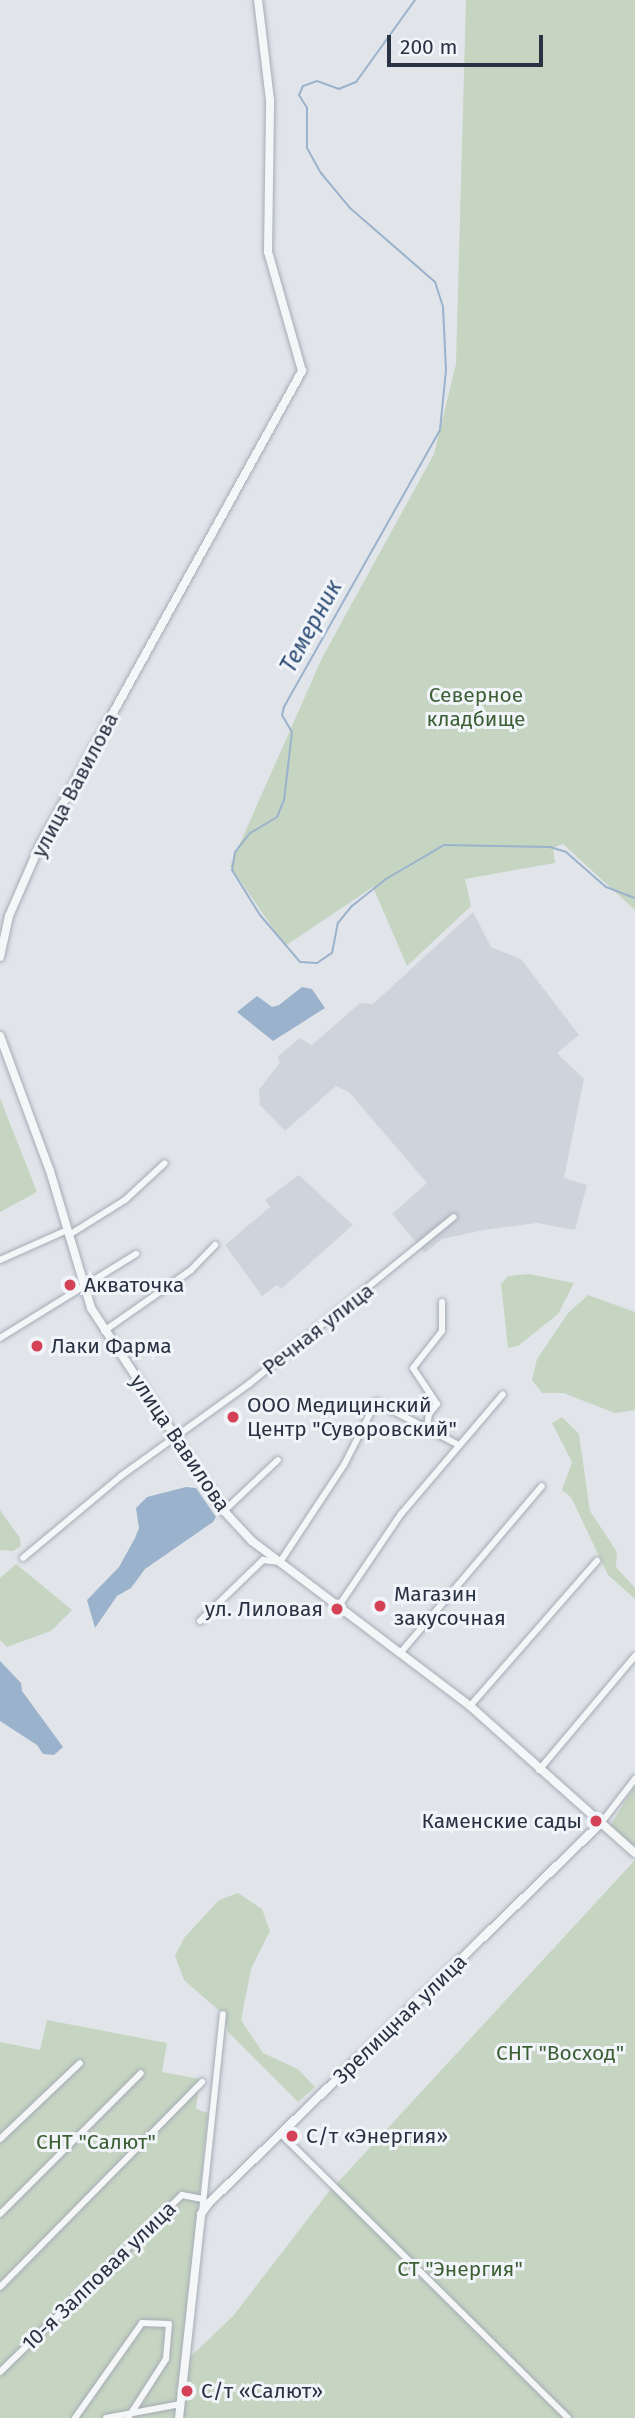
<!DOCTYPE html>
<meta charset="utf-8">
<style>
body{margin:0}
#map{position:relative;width:635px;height:2418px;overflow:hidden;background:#e1e5ea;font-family:"Fira Sans",sans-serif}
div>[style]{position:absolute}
.built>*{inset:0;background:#cfd4dc}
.green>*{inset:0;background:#c6d5c2}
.water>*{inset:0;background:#9bb2cc}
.stream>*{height:2px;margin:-1px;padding:0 1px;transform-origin:1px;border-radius:1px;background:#9bb2cc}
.roads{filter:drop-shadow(0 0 2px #a6acb5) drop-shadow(0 0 2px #a6acb5)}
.minor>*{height:6px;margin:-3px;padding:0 3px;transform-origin:3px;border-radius:3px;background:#f4f6f8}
.tertiary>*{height:8px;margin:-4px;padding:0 4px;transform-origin:4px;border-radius:4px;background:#f4f6f8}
.dots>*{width:19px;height:19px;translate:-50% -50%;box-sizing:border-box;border:4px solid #f1f4f8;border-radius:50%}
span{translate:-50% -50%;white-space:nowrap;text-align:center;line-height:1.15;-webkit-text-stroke:6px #f1f4f8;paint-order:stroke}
.park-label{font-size:21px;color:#3d5f35}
.street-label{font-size:21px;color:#293243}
.poi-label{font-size:21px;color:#293243}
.left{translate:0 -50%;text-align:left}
.right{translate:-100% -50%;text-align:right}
.water-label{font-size:23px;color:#315079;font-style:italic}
.scale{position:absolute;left:387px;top:35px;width:156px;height:32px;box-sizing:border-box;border:4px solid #293243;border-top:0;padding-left:9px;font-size:21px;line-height:24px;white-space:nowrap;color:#293243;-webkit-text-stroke:5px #f1f4f8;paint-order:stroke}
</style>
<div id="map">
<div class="built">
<div style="clip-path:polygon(473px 912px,491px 947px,521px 959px,579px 1035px,557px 1053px,584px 1079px,564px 1178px,587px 1185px,575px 1230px,537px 1223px,484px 1230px,442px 1239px,425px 1253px,392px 1214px,427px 1183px,349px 1092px,336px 1086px,285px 1131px,260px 1105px,259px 1090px,280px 1062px,277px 1057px,300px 1038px,312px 1045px,360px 1003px,373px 1004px)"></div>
<div style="clip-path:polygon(299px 1175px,353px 1225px,281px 1289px,277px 1285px,262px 1296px,225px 1245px,270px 1207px,265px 1200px)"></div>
</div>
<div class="green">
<div style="clip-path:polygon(466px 0,635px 0,635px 910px,563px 844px,553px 848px,555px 863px,465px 879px,471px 906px,407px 966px,373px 887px,285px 946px,230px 866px,322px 658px,434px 454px,456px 364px)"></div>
<div style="clip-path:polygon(0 1098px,37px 1192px,0 1212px)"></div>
<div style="clip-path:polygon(529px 1274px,574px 1283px,558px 1314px,518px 1346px,508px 1348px,501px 1284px,508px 1276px)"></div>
<div style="clip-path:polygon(588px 1295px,635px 1312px,635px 1410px,615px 1413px,563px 1393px,542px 1393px,532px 1380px,537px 1359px,568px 1313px)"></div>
<div style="clip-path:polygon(562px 1417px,579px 1434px,590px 1511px,617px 1552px,616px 1567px,635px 1588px,635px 1599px,608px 1575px,571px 1497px,562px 1490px,572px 1462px,552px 1423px)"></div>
<div style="clip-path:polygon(0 1510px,20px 1538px,21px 1546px,13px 1551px,0 1550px)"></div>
<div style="clip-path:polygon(16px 1564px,72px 1610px,51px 1631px,7px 1647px,0 1640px,0 1578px)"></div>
<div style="clip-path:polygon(635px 1785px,635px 1852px,610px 1826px)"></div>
<div style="clip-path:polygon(635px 1860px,635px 2418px,181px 2418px,189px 2358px,233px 2316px,327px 2194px)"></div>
<div style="clip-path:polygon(238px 1893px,262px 1909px,270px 1931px,251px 1969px,241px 2020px,263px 2053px,298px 2069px,315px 2087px,298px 2102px,228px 2032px,223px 2014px,184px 1980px,175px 1956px,184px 1938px,219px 1900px)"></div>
<div style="clip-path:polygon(47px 2020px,167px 2043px,162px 2072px,200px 2079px,196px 2109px,208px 2113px,177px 2418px,0 2418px,0 2042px,40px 2050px)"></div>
</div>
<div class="water">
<div style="clip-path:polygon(302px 987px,312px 989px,325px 1008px,273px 1041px,237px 1012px,257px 996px,272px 1007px,279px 1005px)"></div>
<div style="clip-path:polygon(186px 1487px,196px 1488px,216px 1517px,213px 1522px,145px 1569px,131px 1588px,117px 1596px,95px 1628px,87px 1600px,119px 1567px,135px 1538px,139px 1528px,136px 1508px,147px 1497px)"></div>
<div style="clip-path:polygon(0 1661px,21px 1683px,22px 1691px,63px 1747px,54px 1755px,43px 1754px,37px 1745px,0 1721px)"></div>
</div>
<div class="stream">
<div style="left:415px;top:0;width:101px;rotate:125.7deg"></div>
<div style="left:356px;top:82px;width:18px;rotate:158deg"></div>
<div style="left:339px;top:89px;width:23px;rotate:-160deg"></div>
<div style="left:317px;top:81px;width:15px;rotate:160deg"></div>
<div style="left:303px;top:86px;width:10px;rotate:114deg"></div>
<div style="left:299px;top:95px;width:15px;rotate:58deg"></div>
<div style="left:307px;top:108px;width:40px;rotate:90deg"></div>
<div style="left:307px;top:148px;width:29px;rotate:61deg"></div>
<div style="left:321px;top:173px;width:45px;rotate:50.4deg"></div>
<div style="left:350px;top:208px;width:113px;rotate:41deg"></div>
<div style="left:435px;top:282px;width:26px;rotate:72deg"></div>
<div style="left:443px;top:307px;width:63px;rotate:87.3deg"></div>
<div style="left:446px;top:370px;width:60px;rotate:95.7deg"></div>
<div style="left:440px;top:430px;width:318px;rotate:119.4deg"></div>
<div style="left:284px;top:707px;width:8px;rotate:104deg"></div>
<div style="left:282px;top:715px;width:20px;rotate:60deg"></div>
<div style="left:292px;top:732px;width:68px;rotate:96.7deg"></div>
<div style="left:284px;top:800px;width:18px;rotate:112deg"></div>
<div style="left:277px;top:817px;width:31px;rotate:149deg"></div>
<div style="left:250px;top:833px;width:24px;rotate:128deg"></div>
<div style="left:235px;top:852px;width:18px;rotate:99deg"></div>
<div style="left:232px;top:870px;width:53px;rotate:58.1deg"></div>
<div style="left:260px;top:915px;width:62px;rotate:49.6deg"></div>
<div style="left:300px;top:962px;width:17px;rotate:3deg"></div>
<div style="left:317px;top:963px;width:18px;rotate:-34deg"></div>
<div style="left:332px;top:953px;width:31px;rotate:-79deg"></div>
<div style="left:338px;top:923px;width:22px;rotate:-51deg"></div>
<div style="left:352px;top:906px;width:43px;rotate:-38.5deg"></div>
<div style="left:386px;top:879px;width:67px;rotate:-30.4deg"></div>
<div style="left:444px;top:845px;width:106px;rotate:1.1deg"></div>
<div style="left:550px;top:847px;width:17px;rotate:17deg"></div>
<div style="left:566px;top:852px;width:53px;rotate:41.2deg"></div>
<div style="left:606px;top:887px;width:31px;rotate:21deg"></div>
</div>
<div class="roads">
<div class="minor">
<div style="left:69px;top:1235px;width:66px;rotate:-32deg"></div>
<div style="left:125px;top:1200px;width:54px;rotate:-42.8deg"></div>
<div style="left:0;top:1260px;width:73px;rotate:-24.1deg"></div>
<div style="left:104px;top:1331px;width:106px;rotate:-35deg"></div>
<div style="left:191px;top:1270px;width:35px;rotate:-46deg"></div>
<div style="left:0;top:1338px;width:160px;rotate:-31.7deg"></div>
<div style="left:427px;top:1428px;width:14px;rotate:-82deg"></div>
<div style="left:429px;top:1414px;width:13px;rotate:-51deg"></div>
<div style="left:437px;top:1404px;width:43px;rotate:-123.7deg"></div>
<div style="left:413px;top:1368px;width:47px;rotate:-51.9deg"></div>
<div style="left:442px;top:1331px;width:29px;rotate:-90deg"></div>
<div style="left:224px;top:1511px;width:74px;rotate:-43.4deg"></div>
<div style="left:23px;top:1558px;width:128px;rotate:-39.9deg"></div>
<div style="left:121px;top:1476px;width:158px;rotate:-35.7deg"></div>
<div style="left:249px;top:1384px;width:264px;rotate:-39.2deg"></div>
<div style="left:340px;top:1604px;width:109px;rotate:-55.9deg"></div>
<div style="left:401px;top:1514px;width:157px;rotate:-49.6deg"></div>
<div style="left:200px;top:1621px;width:88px;rotate:-44.1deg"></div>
<div style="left:263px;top:1560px;width:17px;rotate:7deg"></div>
<div style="left:280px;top:1562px;width:116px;rotate:-56.6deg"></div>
<div style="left:344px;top:1465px;width:71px;rotate:-63.1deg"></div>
<div style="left:376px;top:1402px;width:93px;rotate:27.4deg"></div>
<div style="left:402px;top:1651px;width:216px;rotate:-49.7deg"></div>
<div style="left:470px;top:1706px;width:193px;rotate:-48.8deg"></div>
<div style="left:539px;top:1770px;width:149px;rotate:-49.9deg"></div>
<div style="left:601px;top:1823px;width:56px;rotate:-52.3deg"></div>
<div style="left:280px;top:2133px;width:405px;rotate:44.7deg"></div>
<div style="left:0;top:2139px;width:110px;rotate:-43.5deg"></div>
<div style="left:202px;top:2213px;width:200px;rotate:-84deg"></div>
<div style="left:0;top:2214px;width:199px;rotate:-45deg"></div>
<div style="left:0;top:2287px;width:288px;rotate:-45.4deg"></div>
<div style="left:0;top:2372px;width:254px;rotate:-44.2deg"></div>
<div style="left:182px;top:2195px;width:21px;rotate:11deg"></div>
<div style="left:75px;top:2418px;width:116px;rotate:-54.8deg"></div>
<div style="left:142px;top:2323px;width:27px;rotate:2deg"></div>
<div style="left:169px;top:2324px;width:35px;rotate:95deg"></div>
<div style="left:166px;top:2359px;width:70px;rotate:122.8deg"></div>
<div style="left:106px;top:2418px;width:76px;rotate:-10.6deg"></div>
</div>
<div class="tertiary">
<div style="left:0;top:957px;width:42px;rotate:-77.6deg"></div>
<div style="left:9px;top:916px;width:77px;rotate:-66.4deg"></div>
<div style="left:40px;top:845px;width:542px;rotate:-61.07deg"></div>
<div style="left:302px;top:371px;width:124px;rotate:-105.9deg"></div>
<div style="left:268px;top:252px;width:152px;rotate:-89.2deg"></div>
<div style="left:270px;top:100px;width:101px;rotate:-96.8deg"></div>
<div style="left:0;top:1036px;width:144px;rotate:69.7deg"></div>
<div style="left:50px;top:1171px;width:143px;rotate:73.3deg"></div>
<div style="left:91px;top:1308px;width:243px;rotate:56.8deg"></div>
<div style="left:224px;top:1511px;width:41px;rotate:47deg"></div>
<div style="left:252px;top:1541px;width:273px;rotate:37.1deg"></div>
<div style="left:470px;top:1706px;width:221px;rotate:41.7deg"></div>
<div style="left:179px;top:2418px;width:205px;rotate:-83.8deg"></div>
<div style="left:201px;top:2214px;width:14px;rotate:-54deg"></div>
<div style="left:209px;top:2203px;width:546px;rotate:-44.11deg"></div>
</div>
</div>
<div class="dots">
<div style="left:70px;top:1285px;background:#d34256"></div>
<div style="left:37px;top:1346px;background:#d34256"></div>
<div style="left:233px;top:1417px;background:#d34256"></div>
<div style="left:380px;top:1606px;background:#d34256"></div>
<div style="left:337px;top:1609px;background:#d34256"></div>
<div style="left:596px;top:1821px;background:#d34256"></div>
<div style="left:292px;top:2136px;background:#d34256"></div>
<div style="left:187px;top:2391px;background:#d34256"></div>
</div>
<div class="park-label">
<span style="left:476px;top:707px">Северное<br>кладбище</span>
<span style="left:560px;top:2053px">СНТ "Восход"</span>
<span style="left:96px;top:2142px">СНТ "Салют"</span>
<span style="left:460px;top:2269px">СТ "Энергия"</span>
</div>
<div class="street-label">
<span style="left:75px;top:785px;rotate:-62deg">улица Вавилова</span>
<span style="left:318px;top:1329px;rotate:-38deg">Речная улица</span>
<span style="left:180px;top:1443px;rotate:56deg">улица Вавилова</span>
<span style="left:400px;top:2019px;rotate:-44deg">Зрелищная улица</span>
<span style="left:99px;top:2276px;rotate:-44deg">10-я Залповая улица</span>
</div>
<div class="poi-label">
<span class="left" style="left:84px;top:1285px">Акваточка</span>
<span class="left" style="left:51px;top:1346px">Лаки Фарма</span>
<span class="left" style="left:247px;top:1417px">ООО Медицинский<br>Центр "Суворовский"</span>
<span class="left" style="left:394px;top:1606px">Магазин<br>закусочная</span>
<span class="right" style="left:323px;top:1609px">ул. Лиловая</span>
<span class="right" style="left:582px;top:1821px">Каменские сады</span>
<span class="left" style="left:306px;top:2136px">С/т «Энергия»</span>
<span class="left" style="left:201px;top:2391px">С/т «Салют»</span>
</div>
<div class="water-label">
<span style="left:311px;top:626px;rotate:-61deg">Темерник</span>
</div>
<div class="scale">200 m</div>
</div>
